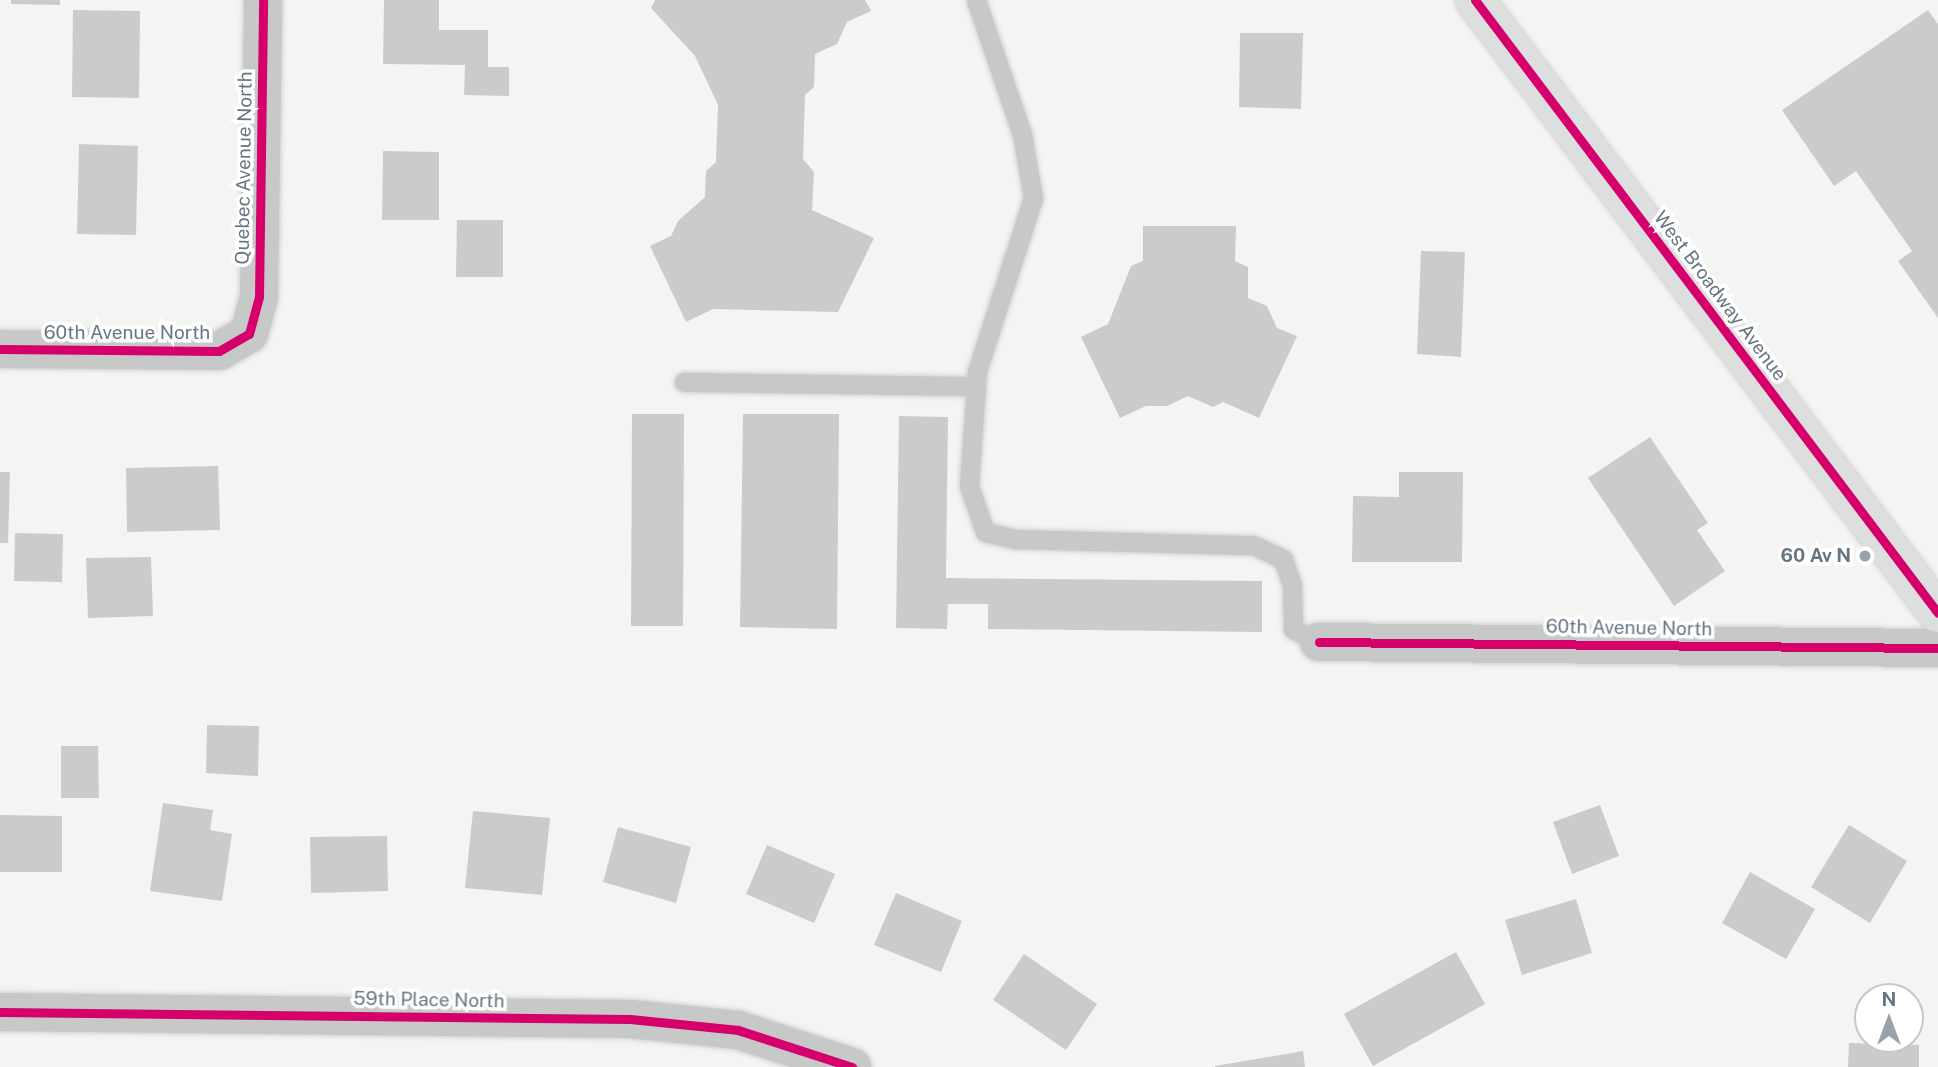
<!DOCTYPE html>
<style>
body{margin:0}
#map{position:relative;width:1938px;height:1067px;overflow:hidden;background:#f4f4f3;font-family:"Public Sans",sans-serif}
div>[style]{position:absolute}
.building>*{inset:0;background:#cacccc}
.roads{filter:drop-shadow(0 0 2px #d0d1d1) drop-shadow(0 0 2px #d0d1d1)}
.lane>*{height:19px;margin:-9.5px;padding:0 9.5px;transform-origin:9.5px;border-radius:9.5px;background:#c7c8c8}
.street>*{height:38px;margin:-19px;padding:0 19px;transform-origin:19px;border-radius:19px;background:#c7c8c8}
.secondary>*{height:38px;margin:-19px;padding:0 19px;transform-origin:19px;border-radius:19px;background:#dddede}
.cycleway>*{height:9px;margin:-4.5px;padding:0 4.5px;transform-origin:4.5px;border-radius:4.5px;background:#d6006c}
.dots>*{width:19px;height:19px;translate:-50% -50%;box-sizing:border-box;border:4px solid #fff;border-radius:50%}
span{translate:-50% -50%;white-space:nowrap;text-align:center;line-height:1.15;-webkit-text-stroke:7px #fff;paint-order:stroke}
.street-label{font-size:19px;color:#667681}
.poi-label{font-size:19px;color:#667681;font-weight:700}
.right{translate:-100% -50%;text-align:right}
.north{position:absolute;left:1854px;top:983px;width:70px;height:70px;box-sizing:border-box;background:#fff;border:2px solid #c2c8cd;border-radius:50%;rotate:0deg;font-size:19px;font-weight:700;line-height:28px;text-align:center;color:#667681}
.north::after{content:'';display:block;margin:auto;width:24px;height:32px;background:#98a2a9;clip-path:polygon(50% 0,100% 100%,50% 72%,0 100%)}
</style>
<div id="map">
<div class="building">
<div style="clip-path:polygon(11px 0,60px 0,60px 5px,11px 4px)"></div>
<div style="clip-path:polygon(384px 0,439px 0,439px 30px,488px 30px,488px 67px,509px 67px,509px 96px,464px 95px,465px 65px,383px 64px)"></div>
<div style="clip-path:polygon(655px 0,865px 0,871px 11px,847px 22px,837px 44px,815px 54px,814px 87px,805px 95px,803px 159px,814px 172px,812px 210px,874px 238px,838px 312px,713px 309px,686px 322px,650px 246px,671px 236px,678px 221px,705px 197px,706px 171px,716px 162px,718px 105px,695px 56px,651px 8px)"></div>
<div style="clip-path:polygon(73px 10px,140px 11px,139px 98px,72px 97px)"></div>
<div style="clip-path:polygon(1928px 10px,1938px 24px,1938px 318px,1898px 261px,1912px 251px,1856px 171px,1834px 186px,1782px 110px)"></div>
<div style="clip-path:polygon(1240px 33px,1303px 33px,1301px 109px,1239px 107px)"></div>
<div style="clip-path:polygon(79px 144px,138px 146px,136px 235px,77px 234px)"></div>
<div style="clip-path:polygon(383px 151px,439px 152px,439px 220px,382px 220px)"></div>
<div style="clip-path:polygon(457px 220px,503px 220px,503px 277px,456px 277px)"></div>
<div style="clip-path:polygon(1143px 226px,1236px 226px,1235px 261px,1248px 267px,1248px 298px,1267px 306px,1277px 328px,1297px 336px,1259px 418px,1223px 402px,1213px 407px,1188px 396px,1167px 406px,1146px 406px,1120px 418px,1081px 337px,1108px 324px,1131px 266px,1143px 261px)"></div>
<div style="clip-path:polygon(1421px 251px,1465px 252px,1461px 357px,1417px 354px)"></div>
<div style="clip-path:polygon(632px 414px,684px 414px,683px 626px,631px 626px)"></div>
<div style="clip-path:polygon(743px 414px,839px 414px,837px 629px,740px 627px)"></div>
<div style="clip-path:polygon(899px 416px,948px 417px,946px 578px,1262px 581px,1262px 632px,988px 629px,988px 604px,948px 604px,947px 629px,896px 628px)"></div>
<div style="clip-path:polygon(1650px 437px,1708px 523px,1697px 530px,1725px 571px,1674px 606px,1588px 478px)"></div>
<div style="clip-path:polygon(218px 466px,220px 530px,127px 532px,126px 468px)"></div>
<div style="clip-path:polygon(0 472px,10px 472px,8px 543px,0 543px)"></div>
<div style="clip-path:polygon(1399px 472px,1463px 472px,1462px 562px,1352px 562px,1353px 496px,1399px 497px)"></div>
<div style="clip-path:polygon(15px 533px,63px 534px,62px 582px,14px 581px)"></div>
<div style="clip-path:polygon(151px 557px,153px 616px,88px 618px,86px 558px)"></div>
<div style="clip-path:polygon(207px 725px,259px 726px,258px 776px,206px 773px)"></div>
<div style="clip-path:polygon(61px 746px,98px 746px,99px 798px,61px 798px)"></div>
<div style="clip-path:polygon(163px 803px,213px 810px,210px 830px,232px 834px,222px 901px,150px 891px)"></div>
<div style="clip-path:polygon(1600px 805px,1619px 856px,1572px 874px,1553px 822px)"></div>
<div style="clip-path:polygon(473px 811px,550px 818px,542px 895px,465px 888px)"></div>
<div style="clip-path:polygon(0 815px,62px 816px,62px 872px,0 872px)"></div>
<div style="clip-path:polygon(1849px 825px,1907px 861px,1870px 923px,1811px 887px)"></div>
<div style="clip-path:polygon(618px 827px,691px 847px,676px 903px,603px 882px)"></div>
<div style="clip-path:polygon(387px 836px,388px 891px,311px 893px,310px 837px)"></div>
<div style="clip-path:polygon(767px 845px,835px 874px,814px 923px,746px 894px)"></div>
<div style="clip-path:polygon(1750px 872px,1815px 909px,1786px 959px,1722px 923px)"></div>
<div style="clip-path:polygon(896px 893px,962px 921px,941px 972px,874px 945px)"></div>
<div style="clip-path:polygon(1576px 899px,1592px 953px,1522px 975px,1505px 920px)"></div>
<div style="clip-path:polygon(1456px 952px,1485px 1004px,1373px 1066px,1344px 1014px)"></div>
<div style="clip-path:polygon(1024px 954px,1097px 1004px,1066px 1050px,993px 1000px)"></div>
<div style="clip-path:polygon(1849px 1043px,1919px 1045px,1919px 1067px,1848px 1067px)"></div>
<div style="clip-path:polygon(1303px 1051px,1305px 1067px,1215px 1067px,1215px 1066px)"></div>
</div>
<div class="roads">
<div class="lane">
<div style="left:976px;top:0;width:142px;rotate:71.1deg"></div>
<div style="left:1022px;top:134px;width:65px;rotate:80.2deg"></div>
<div style="left:1033px;top:198px;width:182px;rotate:107.9deg"></div>
<div style="left:977px;top:371px;width:115px;rotate:94deg"></div>
<div style="left:969px;top:486px;width:49px;rotate:70.8deg"></div>
<div style="left:985px;top:532px;width:32px;rotate:13deg"></div>
<div style="left:1016px;top:539px;width:237px;rotate:1.5deg"></div>
<div style="left:1253px;top:545px;width:33px;rotate:25deg"></div>
<div style="left:1283px;top:559px;width:28px;rotate:71deg"></div>
<div style="left:1292px;top:585px;width:44px;rotate:88.7deg"></div>
<div style="left:1293px;top:629px;width:29px;rotate:27deg"></div>
<div style="left:684px;top:382px;width:292px;rotate:0.8deg"></div>
</div>
<div class="street">
<div style="left:0;top:349px;width:219px;rotate:0.5deg"></div>
<div style="left:219px;top:351px;width:34px;rotate:-30deg"></div>
<div style="left:249px;top:334px;width:38px;rotate:-75deg"></div>
<div style="left:259px;top:297px;width:297px;rotate:-89.2deg"></div>
<div style="left:1319px;top:642px;width:619px;rotate:0.56deg"></div>
<div style="left:0;top:1012px;width:630px;rotate:0.64deg"></div>
<div style="left:630px;top:1019px;width:109px;rotate:5.8deg"></div>
<div style="left:738px;top:1030px;width:120px;rotate:18deg"></div>
</div>
<div class="secondary">
<div style="left:1475px;top:0;width:768px;rotate:52.94deg"></div>
</div>
</div>
<div class="cycleway">
<div style="left:1475px;top:0;width:768px;rotate:52.94deg"></div>
<div style="left:0;top:349px;width:219px;rotate:0.5deg"></div>
<div style="left:219px;top:351px;width:34px;rotate:-30deg"></div>
<div style="left:249px;top:334px;width:38px;rotate:-75deg"></div>
<div style="left:259px;top:297px;width:297px;rotate:-89.2deg"></div>
<div style="left:1319px;top:642px;width:619px;rotate:0.56deg"></div>
<div style="left:0;top:1012px;width:630px;rotate:0.64deg"></div>
<div style="left:630px;top:1019px;width:109px;rotate:5.8deg"></div>
<div style="left:738px;top:1030px;width:120px;rotate:18deg"></div>
</div>
<div class="dots">
<div style="left:1865px;top:556px;background:#98a2a9"></div>
</div>
<div class="street-label">
<span style="left:244px;top:168px;rotate:-89deg">Quebec Avenue North</span>
<span style="left:1720px;top:296px;rotate:53deg">West Broadway Avenue</span>
<span style="left:127px;top:333px">60th Avenue North</span>
<span style="left:1629px;top:628px;rotate:1deg">60th Avenue North</span>
<span style="left:429px;top:1000px;rotate:1deg">59th Place North</span>
</div>
<div class="poi-label">
<span class="right" style="left:1851px;top:556px">60 Av N</span>
</div>
<div class="north">N</div>
</div>
